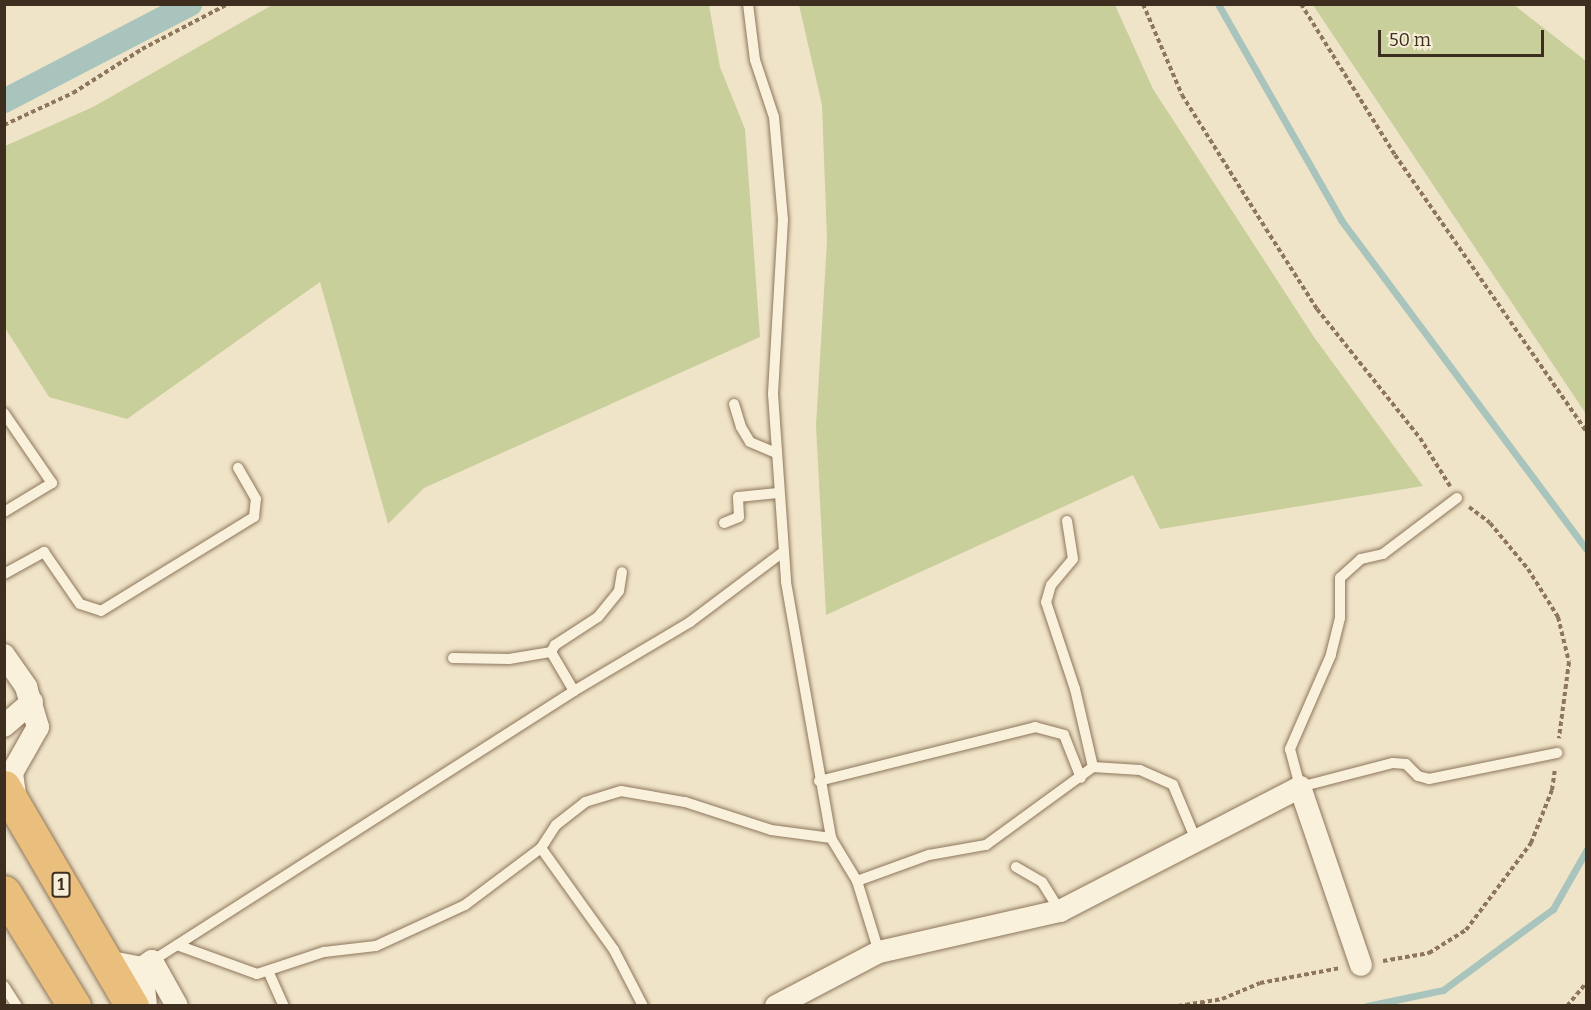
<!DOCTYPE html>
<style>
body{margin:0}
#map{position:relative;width:1591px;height:1010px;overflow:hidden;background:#f0e4c8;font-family:Bitter,serif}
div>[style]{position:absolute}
.green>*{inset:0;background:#c9cf9b}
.stream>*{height:7px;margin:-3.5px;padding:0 3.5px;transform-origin:3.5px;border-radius:3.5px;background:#a9c4bc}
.canal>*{height:24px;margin:-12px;padding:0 12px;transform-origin:12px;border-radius:12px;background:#a9c4bc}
.path>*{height:4px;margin-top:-2px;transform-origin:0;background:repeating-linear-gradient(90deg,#8d765c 0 4.5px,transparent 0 7.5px)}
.roads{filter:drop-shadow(0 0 2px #8d765c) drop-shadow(0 0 2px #8d765c)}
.service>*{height:10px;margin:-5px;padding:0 5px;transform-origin:5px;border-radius:5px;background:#faf1dc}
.minor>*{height:22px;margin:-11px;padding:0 11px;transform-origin:11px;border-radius:11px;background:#faf1dc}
.trunk>*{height:33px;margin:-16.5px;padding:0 16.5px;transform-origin:16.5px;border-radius:16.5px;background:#eabe7c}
span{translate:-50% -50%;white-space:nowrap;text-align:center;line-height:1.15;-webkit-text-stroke:4.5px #f7eed8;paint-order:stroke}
.shield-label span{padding:2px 4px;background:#f7eed8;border:2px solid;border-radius:4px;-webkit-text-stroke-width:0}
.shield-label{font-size:16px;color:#3d2e20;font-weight:700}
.frame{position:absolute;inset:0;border:6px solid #3d2e20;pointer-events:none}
.scale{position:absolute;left:1378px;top:30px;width:166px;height:27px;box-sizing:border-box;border:3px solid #3d2e20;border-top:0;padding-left:8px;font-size:18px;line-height:21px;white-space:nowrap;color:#3d2e20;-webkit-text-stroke:4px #f7eed8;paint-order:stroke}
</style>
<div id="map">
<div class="green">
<div style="clip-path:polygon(272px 5px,709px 5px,720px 67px,745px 129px,760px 337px,424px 488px,388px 524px,320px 282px,127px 419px,49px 397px,5px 328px,5px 146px,93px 107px)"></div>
<div style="clip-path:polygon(799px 5px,1115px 5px,1153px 89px,1314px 337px,1423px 486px,1160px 529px,1133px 475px,826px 615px,816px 426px,827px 240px,822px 105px)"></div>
<div style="clip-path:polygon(1313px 5px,1514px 5px,1586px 61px,1586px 414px)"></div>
</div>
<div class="stream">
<div style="left:1218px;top:4px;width:249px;rotate:60.3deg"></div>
<div style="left:1341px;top:220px;width:410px;rotate:53.3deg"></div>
<div style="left:1367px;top:1006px;width:78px;rotate:-11.9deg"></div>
<div style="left:1443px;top:990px;width:137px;rotate:-36.4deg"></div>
<div style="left:1553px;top:909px;width:67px;rotate:-60.4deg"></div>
</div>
<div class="canal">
<div style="left:4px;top:101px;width:210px;rotate:-27.5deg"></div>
</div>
<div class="path">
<div style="left:1143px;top:4px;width:99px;rotate:66.8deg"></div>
<div style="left:1182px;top:95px;width:158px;rotate:57.9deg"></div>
<div style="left:1266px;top:229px;width:95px;rotate:57.5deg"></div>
<div style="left:1317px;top:309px;width:165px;rotate:51.4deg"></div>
<div style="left:1420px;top:438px;width:57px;rotate:58deg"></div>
<div style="left:1301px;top:4px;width:178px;rotate:58.1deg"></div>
<div style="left:1395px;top:155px;width:336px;rotate:55.3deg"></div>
<div style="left:4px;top:125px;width:76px;rotate:-24.9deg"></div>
<div style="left:73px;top:93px;width:82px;rotate:-32.5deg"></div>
<div style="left:142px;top:49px;width:97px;rotate:-27.6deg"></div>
<div style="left:1469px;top:507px;width:26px;rotate:37deg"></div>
<div style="left:1490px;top:523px;width:60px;rotate:50.4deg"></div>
<div style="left:1528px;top:569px;width:57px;rotate:58deg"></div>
<div style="left:1558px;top:617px;width:46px;rotate:76.3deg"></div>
<div style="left:1569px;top:662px;width:77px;rotate:97.5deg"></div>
<div style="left:1383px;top:961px;width:47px;rotate:-9.9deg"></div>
<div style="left:1429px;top:953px;width:44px;rotate:-31.9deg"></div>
<div style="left:1466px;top:930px;width:109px;rotate:-53.2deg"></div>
<div style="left:1531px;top:843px;width:57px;rotate:-68.4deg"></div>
<div style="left:1552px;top:790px;width:21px;rotate:-82deg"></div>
<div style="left:1178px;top:1006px;width:45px;rotate:-9deg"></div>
<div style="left:1222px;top:999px;width:41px;rotate:-22.8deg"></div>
<div style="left:1260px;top:983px;width:81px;rotate:-10.6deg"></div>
<div style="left:1567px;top:1006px;width:30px;rotate:-50deg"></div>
</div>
<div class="roads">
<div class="service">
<div style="left:748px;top:4px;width:56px;rotate:82.9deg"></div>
<div style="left:755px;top:60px;width:60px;rotate:71.6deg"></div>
<div style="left:774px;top:117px;width:103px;rotate:85deg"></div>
<div style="left:783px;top:220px;width:174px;rotate:93.3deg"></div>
<div style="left:773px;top:394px;width:188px;rotate:86deg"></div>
<div style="left:786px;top:582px;width:260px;rotate:80deg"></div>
<div style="left:831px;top:838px;width:50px;rotate:58.8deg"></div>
<div style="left:857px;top:881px;width:74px;rotate:72.8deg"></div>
<div style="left:734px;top:404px;width:24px;rotate:73deg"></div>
<div style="left:741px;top:427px;width:17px;rotate:59deg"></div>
<div style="left:750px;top:442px;width:28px;rotate:23deg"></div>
<div style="left:4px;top:413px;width:85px;rotate:55.6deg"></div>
<div style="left:52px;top:483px;width:56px;rotate:148.9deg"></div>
<div style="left:1457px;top:498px;width:93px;rotate:142.9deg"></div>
<div style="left:1383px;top:554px;width:23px;rotate:167deg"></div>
<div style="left:1361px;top:559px;width:28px;rotate:138deg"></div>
<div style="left:1340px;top:578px;width:40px;rotate:90deg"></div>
<div style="left:1340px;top:618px;width:38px;rotate:104deg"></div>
<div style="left:1331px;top:655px;width:103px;rotate:113.6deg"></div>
<div style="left:1290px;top:749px;width:39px;rotate:75deg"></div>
<div style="left:1300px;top:787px;width:96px;rotate:-14.5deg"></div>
<div style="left:1393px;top:763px;width:13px;rotate:4deg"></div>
<div style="left:1406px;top:764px;width:17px;rotate:45deg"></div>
<div style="left:1418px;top:776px;width:11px;rotate:15deg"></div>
<div style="left:1429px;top:779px;width:131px;rotate:-11.5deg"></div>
<div style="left:1067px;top:521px;width:38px;rotate:81deg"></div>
<div style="left:1073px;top:559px;width:34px;rotate:130deg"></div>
<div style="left:1051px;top:585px;width:18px;rotate:106deg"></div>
<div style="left:1046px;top:602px;width:92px;rotate:71.6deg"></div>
<div style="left:1075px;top:689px;width:80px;rotate:77deg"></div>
<div style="left:724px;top:523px;width:16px;rotate:-22deg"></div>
<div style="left:739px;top:517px;width:20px;rotate:-93deg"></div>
<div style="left:738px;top:497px;width:40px;rotate:-5.7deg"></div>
<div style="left:4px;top:574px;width:46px;rotate:-28.8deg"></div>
<div style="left:44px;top:552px;width:63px;rotate:55.3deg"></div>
<div style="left:80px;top:604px;width:22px;rotate:18deg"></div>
<div style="left:101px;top:611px;width:180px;rotate:-31.6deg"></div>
<div style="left:254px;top:517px;width:18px;rotate:-84deg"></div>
<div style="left:256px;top:499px;width:36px;rotate:-120deg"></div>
<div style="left:453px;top:658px;width:56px;rotate:1deg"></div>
<div style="left:509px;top:659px;width:43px;rotate:-9.5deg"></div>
<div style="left:574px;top:691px;width:45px;rotate:-120.5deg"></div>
<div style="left:551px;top:652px;width:8px;rotate:-60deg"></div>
<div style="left:555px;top:645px;width:51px;rotate:-33.1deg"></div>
<div style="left:598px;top:617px;width:33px;rotate:-51deg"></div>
<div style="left:619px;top:591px;width:19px;rotate:-81deg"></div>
<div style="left:819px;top:781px;width:223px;rotate:-14deg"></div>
<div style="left:1035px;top:727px;width:30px;rotate:15deg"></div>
<div style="left:1064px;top:735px;width:46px;rotate:68.4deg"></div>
<div style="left:541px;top:848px;width:125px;rotate:54.4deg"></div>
<div style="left:614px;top:950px;width:63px;rotate:62.6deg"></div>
<div style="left:1016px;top:867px;width:30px;rotate:30deg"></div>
<div style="left:1042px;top:882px;width:34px;rotate:58deg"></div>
<div style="left:857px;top:881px;width:77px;rotate:-19.9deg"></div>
<div style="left:929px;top:855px;width:58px;rotate:-10deg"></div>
<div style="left:986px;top:845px;width:132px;rotate:-36.1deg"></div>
<div style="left:1093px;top:767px;width:47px;rotate:3.7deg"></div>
<div style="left:1140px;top:770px;width:36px;rotate:24deg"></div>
<div style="left:1173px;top:785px;width:60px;rotate:67.3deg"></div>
<div style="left:177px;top:945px;width:85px;rotate:19.9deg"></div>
<div style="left:257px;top:974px;width:71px;rotate:-18.2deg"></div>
<div style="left:324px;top:952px;width:52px;rotate:-6.6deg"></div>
<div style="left:376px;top:946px;width:98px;rotate:-24.7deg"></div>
<div style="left:465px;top:905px;width:95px;rotate:-36.9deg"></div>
<div style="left:541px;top:848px;width:27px;rotate:-57deg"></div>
<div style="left:556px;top:825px;width:37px;rotate:-38deg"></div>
<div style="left:585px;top:802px;width:38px;rotate:-17deg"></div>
<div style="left:621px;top:791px;width:65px;rotate:9.8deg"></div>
<div style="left:685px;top:802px;width:90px;rotate:18deg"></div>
<div style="left:771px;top:830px;width:61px;rotate:7.6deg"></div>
<div style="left:152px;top:961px;width:501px;rotate:-32.61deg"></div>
<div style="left:574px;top:691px;width:135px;rotate:-30.7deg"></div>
<div style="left:690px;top:622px;width:116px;rotate:-37deg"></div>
<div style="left:269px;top:973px;width:36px;rotate:66deg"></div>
<div style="left:4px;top:986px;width:24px;rotate:57deg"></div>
</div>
<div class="minor">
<div style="left:4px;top:655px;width:39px;rotate:55deg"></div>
<div style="left:26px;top:687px;width:42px;rotate:73.3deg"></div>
<div style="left:38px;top:727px;width:53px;rotate:119.5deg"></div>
<div style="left:12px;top:773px;width:28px;rotate:82deg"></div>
<div style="left:4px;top:726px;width:37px;rotate:-41deg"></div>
<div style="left:106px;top:961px;width:37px;rotate:11deg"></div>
<div style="left:142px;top:968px;width:12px;rotate:-35deg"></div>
<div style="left:152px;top:961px;width:51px;rotate:60.9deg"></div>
<div style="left:142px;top:968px;width:38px;rotate:84deg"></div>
<div style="left:776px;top:1006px;width:116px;rotate:-27.7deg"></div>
<div style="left:879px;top:952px;width:186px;rotate:-12.8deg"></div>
<div style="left:1060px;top:911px;width:270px;rotate:-27.3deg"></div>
<div style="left:1300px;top:787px;width:188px;rotate:71.1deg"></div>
</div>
<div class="trunk">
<div style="left:4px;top:787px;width:254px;rotate:59.7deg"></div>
<div style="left:4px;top:892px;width:134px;rotate:58.4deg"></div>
</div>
</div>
<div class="shield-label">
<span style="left:61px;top:885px">1</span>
</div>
<div class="frame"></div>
<div class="scale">50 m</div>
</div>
